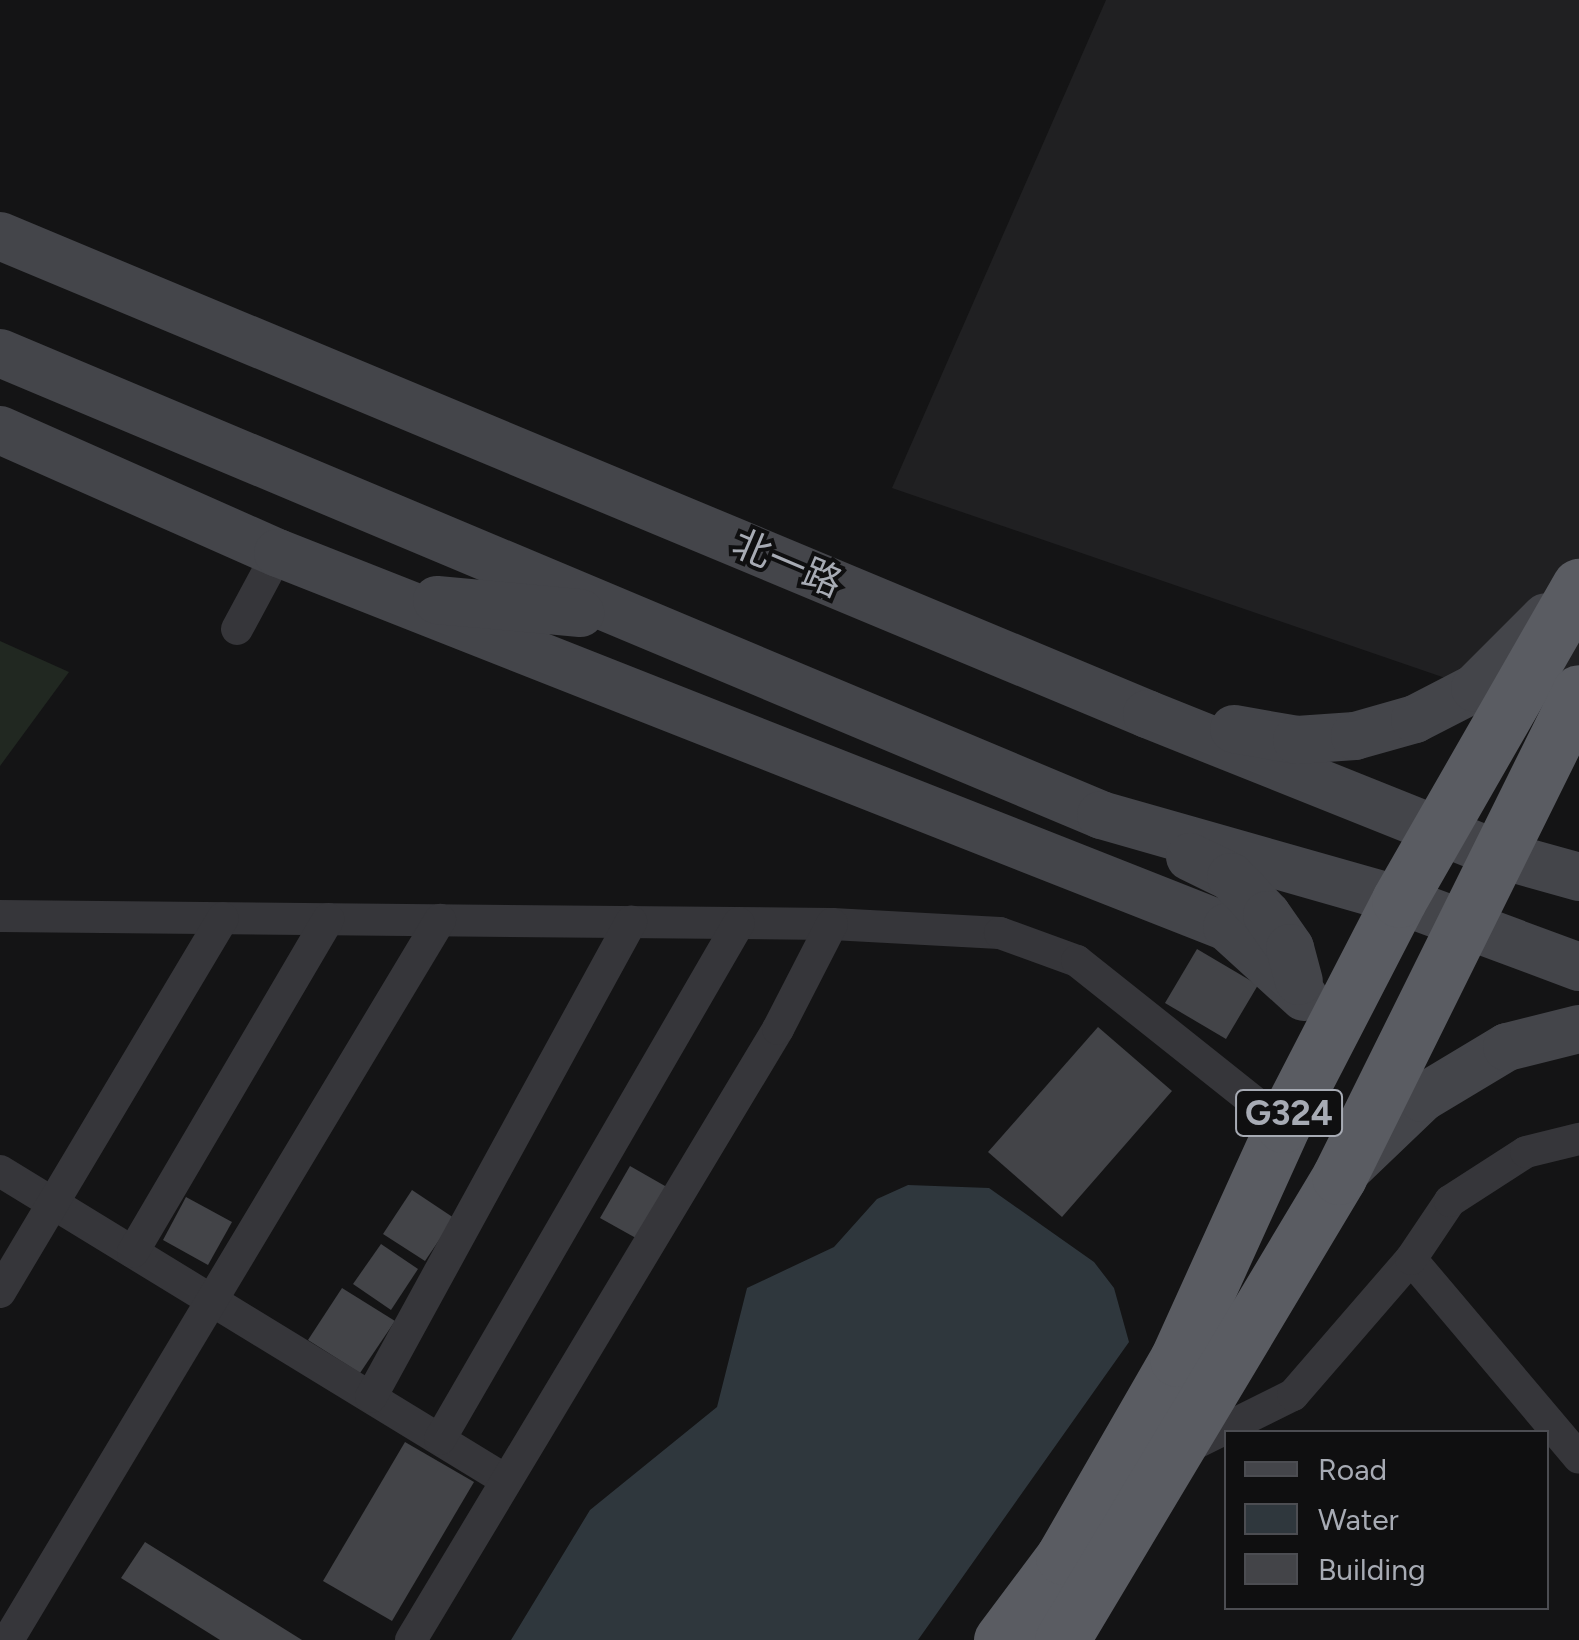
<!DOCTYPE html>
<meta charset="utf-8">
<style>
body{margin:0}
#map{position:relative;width:1579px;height:1640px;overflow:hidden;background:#141415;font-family:Figtree,"Noto Sans SC",sans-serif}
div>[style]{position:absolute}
.built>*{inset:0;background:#202022}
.green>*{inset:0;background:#212821}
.water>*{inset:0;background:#2f373d}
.building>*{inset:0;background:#434448}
.minor>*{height:32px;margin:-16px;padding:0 16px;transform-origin:16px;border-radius:16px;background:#36363a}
.secondary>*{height:48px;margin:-24px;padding:0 24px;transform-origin:24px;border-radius:24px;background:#44454a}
.trunk>*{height:55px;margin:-27.5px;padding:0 27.5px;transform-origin:27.5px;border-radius:27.5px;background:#5a5c62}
span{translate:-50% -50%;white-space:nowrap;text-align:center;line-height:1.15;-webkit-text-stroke:8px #0f0f10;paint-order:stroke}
.shield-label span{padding:2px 8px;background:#0f0f10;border:2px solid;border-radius:8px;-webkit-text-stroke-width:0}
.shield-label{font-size:35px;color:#a7abb4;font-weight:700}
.street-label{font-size:38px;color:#a7abb4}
.legend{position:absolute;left:1224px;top:1430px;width:325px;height:180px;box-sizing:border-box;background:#0f0f10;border:2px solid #4c4d52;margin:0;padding:12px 18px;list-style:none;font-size:30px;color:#a7abb4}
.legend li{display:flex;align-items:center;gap:20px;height:50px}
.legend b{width:50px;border:2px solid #4c4d52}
</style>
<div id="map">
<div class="built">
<div style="clip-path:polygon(1106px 0,1579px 0,1579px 724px,892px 488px)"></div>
</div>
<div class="green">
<div style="clip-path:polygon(0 641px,69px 672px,0 766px)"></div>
</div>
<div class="water">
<div style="clip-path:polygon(908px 1185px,989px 1188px,1094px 1262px,1114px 1288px,1129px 1342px,918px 1640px,511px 1640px,590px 1510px,717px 1407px,747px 1288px,834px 1247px,877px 1199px)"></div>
</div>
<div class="building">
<div style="clip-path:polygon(1197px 949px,1258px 985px,1226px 1039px,1165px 1003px)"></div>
<div style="clip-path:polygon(1098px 1027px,1172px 1091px,1062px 1217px,988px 1152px)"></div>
<div style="clip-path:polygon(630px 1166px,672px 1190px,643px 1242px,600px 1218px)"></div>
<div style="clip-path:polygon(412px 1190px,454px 1218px,425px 1261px,383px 1234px)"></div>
<div style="clip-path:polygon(186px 1197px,232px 1222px,208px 1265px,163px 1240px)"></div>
<div style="clip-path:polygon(381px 1244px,418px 1269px,391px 1310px,353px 1284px)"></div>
<div style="clip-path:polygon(342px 1288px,395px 1321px,360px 1373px,308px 1340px)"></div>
<div style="clip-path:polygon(405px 1442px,474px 1482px,392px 1621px,323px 1581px)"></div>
<div style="clip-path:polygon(145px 1542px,302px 1640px,220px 1640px,121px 1578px)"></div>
</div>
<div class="minor">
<div style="left:237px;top:629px;width:86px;rotate:-61.7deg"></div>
<div style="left:0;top:916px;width:832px;rotate:0.55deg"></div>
<div style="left:832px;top:924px;width:168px;rotate:3.1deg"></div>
<div style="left:1000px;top:933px;width:82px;rotate:20deg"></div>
<div style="left:1077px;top:961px;width:263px;rotate:38.5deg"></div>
<div style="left:0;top:1171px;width:591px;rotate:31.43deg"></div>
<div style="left:133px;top:1252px;width:386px;rotate:-59.6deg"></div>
<div style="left:1411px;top:1259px;width:260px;rotate:49.8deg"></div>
<div style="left:0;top:1292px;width:435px;rotate:-59.2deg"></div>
<div style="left:371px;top:1397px;width:542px;rotate:-61.31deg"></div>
<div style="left:440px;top:1439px;width:596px;rotate:-59.91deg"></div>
<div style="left:1182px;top:1450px;width:124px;rotate:-26.4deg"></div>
<div style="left:1293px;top:1395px;width:180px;rotate:-49.1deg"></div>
<div style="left:1411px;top:1259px;width:70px;rotate:-56.1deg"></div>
<div style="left:1450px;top:1201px;width:90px;rotate:-32.8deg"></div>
<div style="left:1526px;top:1152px;width:55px;rotate:-13.8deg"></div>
<div style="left:8px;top:1640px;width:840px;rotate:-59.04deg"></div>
<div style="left:411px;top:1640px;width:713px;rotate:-59.01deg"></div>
<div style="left:778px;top:1029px;width:118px;rotate:-62.8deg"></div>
</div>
<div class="secondary">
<div style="left:0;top:236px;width:1243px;rotate:22.62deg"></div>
<div style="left:1147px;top:714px;width:377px;rotate:21.8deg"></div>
<div style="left:1497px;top:854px;width:85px;rotate:15.7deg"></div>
<div style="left:0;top:353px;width:1194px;rotate:22.76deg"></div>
<div style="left:1101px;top:815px;width:310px;rotate:15.9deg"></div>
<div style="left:1399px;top:900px;width:192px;rotate:20.4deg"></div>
<div style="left:0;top:430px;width:304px;rotate:23.9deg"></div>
<div style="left:278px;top:553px;width:1020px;rotate:21.51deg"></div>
<div style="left:1227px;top:927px;width:104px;rotate:42.3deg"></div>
<div style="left:437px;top:600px;width:144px;rotate:5.2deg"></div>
<div style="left:1234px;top:729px;width:64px;rotate:9.9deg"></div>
<div style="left:1297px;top:740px;width:58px;rotate:-3.9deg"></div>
<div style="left:1355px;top:736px;width:62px;rotate:-15.8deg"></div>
<div style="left:1415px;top:719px;width:68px;rotate:-27.3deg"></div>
<div style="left:1475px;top:688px;width:100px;rotate:-45deg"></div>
<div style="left:1190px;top:857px;width:46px;rotate:26deg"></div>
<div style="left:1231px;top:877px;width:52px;rotate:46.5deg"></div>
<div style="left:1267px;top:915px;width:40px;rotate:55.1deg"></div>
<div style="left:1290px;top:948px;width:34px;rotate:75deg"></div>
<div style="left:1349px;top:1168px;width:101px;rotate:-43.8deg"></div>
<div style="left:1422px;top:1098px;width:99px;rotate:-31deg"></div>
<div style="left:1507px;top:1047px;width:74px;rotate:-14deg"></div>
</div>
<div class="trunk">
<div style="left:1001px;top:1640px;width:104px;rotate:-53.2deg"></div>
<div style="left:1063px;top:1557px;width:228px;rotate:-60.1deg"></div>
<div style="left:1177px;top:1359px;width:257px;rotate:-65.6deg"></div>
<div style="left:1283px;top:1125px;width:253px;rotate:-62.7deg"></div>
<div style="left:1399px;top:900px;width:362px;rotate:-60.2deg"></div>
<div style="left:1062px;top:1640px;width:540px;rotate:-59.11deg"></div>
<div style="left:1339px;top:1177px;width:541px;rotate:-63.67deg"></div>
</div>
<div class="shield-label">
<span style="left:1289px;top:1113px">G324</span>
</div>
<div class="street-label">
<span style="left:787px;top:564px;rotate:23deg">北一路</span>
</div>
<ul class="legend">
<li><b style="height:12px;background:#44454a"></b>Road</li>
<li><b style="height:28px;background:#2f373d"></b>Water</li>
<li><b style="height:28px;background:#434448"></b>Building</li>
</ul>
</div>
